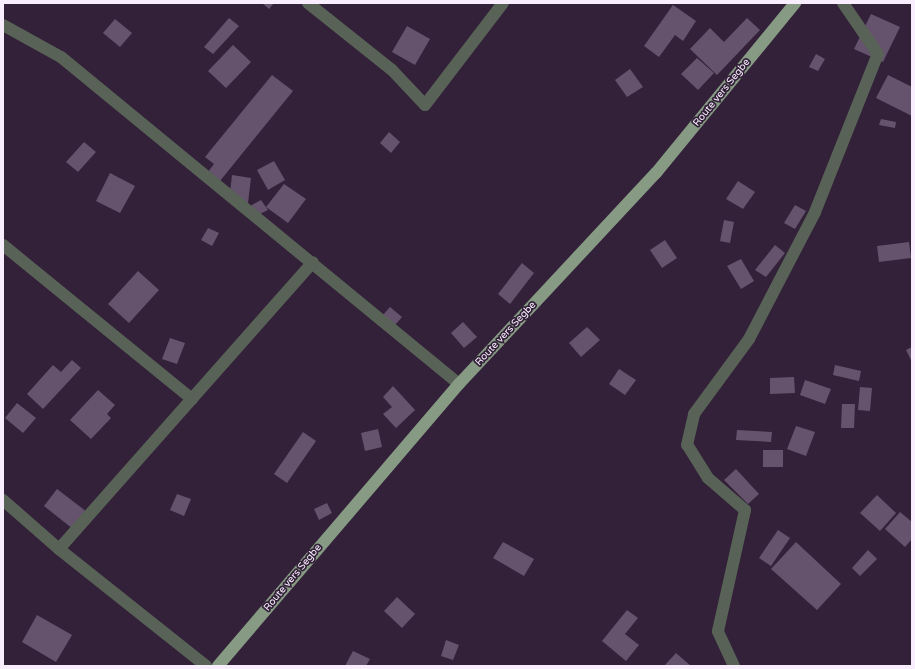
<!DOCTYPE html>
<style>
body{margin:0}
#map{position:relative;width:915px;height:669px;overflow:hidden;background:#322138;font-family:"Varela Round",sans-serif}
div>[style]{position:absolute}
.building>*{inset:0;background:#65536d}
.minor>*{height:12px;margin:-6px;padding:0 6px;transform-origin:6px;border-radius:6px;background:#586257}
.major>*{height:12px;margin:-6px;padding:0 6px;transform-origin:6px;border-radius:6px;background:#879b84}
span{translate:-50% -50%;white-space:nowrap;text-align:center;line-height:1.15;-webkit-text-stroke:3.5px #322138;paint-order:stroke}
.street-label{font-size:10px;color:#f9eefe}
.frame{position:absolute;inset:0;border:4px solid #f9eefe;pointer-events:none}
</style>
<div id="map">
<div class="building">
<div style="clip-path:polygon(262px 3px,274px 3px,269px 9px)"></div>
<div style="clip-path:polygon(673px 5px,696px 21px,683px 41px,675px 35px,659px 57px,644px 46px)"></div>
<div style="clip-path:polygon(871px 14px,900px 27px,883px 62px,854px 49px)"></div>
<div style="clip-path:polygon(229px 18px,239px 26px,213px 54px,204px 47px)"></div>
<div style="clip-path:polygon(747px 18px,760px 30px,717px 75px,690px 49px,710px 28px,724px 42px)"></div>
<div style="clip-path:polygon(115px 19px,132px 33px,120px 47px,103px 33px)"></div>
<div style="clip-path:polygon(407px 26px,430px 39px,415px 65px,392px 52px)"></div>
<div style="clip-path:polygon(233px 45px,251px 62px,226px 88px,208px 71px)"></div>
<div style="clip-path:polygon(816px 54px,825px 59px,818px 71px,809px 67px)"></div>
<div style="clip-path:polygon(697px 58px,714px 73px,698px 90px,681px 74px)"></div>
<div style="clip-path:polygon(630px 69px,643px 87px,627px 97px,615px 80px)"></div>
<div style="clip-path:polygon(272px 75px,293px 91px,220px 181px,208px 172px,214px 164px,205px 157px)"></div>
<div style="clip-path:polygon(888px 75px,912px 87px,912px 116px,876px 98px)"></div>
<div style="clip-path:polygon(881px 119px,896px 122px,895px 128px,879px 125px)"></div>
<div style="clip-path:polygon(389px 132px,400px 142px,391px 153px,380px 143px)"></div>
<div style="clip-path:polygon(84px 142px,96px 152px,78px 172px,66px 162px)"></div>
<div style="clip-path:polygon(274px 161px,285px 180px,268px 190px,257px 170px)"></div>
<div style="clip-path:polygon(110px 173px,135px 186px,120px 213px,96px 201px)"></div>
<div style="clip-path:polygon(232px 175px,251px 178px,248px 203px,229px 201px)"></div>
<div style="clip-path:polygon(738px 181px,755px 192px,743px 209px,726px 199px)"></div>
<div style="clip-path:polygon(284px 184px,306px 199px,288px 223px,266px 207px)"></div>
<div style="clip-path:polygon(261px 200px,268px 210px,256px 216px,250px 206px)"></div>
<div style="clip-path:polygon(795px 205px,806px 211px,795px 229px,784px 223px)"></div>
<div style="clip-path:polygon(724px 220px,734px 222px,730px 243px,720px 241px)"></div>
<div style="clip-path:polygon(208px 228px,219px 233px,212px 246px,201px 240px)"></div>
<div style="clip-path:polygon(665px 240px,677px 258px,662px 268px,650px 250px)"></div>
<div style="clip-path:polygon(909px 242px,911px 258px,879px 262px,877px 246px)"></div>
<div style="clip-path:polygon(775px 245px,785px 253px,766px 277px,755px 270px)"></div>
<div style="clip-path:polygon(741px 259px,754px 281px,741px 289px,727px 266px)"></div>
<div style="clip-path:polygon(522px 263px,534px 273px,510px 304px,498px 294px)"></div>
<div style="clip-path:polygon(138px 271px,159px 290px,129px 323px,108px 304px)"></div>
<div style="clip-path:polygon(390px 307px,402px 317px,388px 333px,376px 323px)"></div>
<div style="clip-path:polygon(463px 322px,477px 337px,464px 348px,451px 333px)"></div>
<div style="clip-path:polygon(587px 327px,600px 340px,581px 357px,569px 343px)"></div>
<div style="clip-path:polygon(170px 338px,185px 343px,177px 364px,162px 359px)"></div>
<div style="clip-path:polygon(912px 347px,912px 362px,906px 350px)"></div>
<div style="clip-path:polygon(72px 360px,81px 368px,43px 409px,27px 394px,53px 365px,61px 372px)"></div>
<div style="clip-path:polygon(835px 365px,861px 371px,859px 381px,833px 375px)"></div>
<div style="clip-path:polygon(619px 369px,636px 380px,625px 395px,609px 384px)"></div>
<div style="clip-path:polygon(794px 377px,795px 393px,770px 394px,770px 378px)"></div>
<div style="clip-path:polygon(805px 380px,831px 389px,825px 404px,800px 395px)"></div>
<div style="clip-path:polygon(393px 386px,415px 410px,396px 428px,383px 414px,392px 407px,383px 397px)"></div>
<div style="clip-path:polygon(860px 387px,872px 388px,870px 411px,858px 410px)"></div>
<div style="clip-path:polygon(98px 390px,115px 405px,107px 414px,111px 418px,91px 439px,70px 420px)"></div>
<div style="clip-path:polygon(17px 403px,36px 418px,23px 433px,5px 418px)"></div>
<div style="clip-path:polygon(842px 404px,855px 404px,854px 428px,841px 428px)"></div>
<div style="clip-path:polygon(796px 426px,815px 432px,806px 456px,787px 449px)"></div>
<div style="clip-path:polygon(378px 429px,382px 447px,365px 451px,361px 433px)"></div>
<div style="clip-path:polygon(737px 430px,772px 432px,771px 442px,736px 440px)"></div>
<div style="clip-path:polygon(303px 432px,316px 441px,287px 483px,274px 474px)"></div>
<div style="clip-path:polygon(763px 450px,783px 450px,783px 467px,763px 467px)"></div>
<div style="clip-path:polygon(736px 469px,759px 494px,748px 504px,724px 480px)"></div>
<div style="clip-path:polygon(57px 489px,87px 512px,73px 529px,44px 506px)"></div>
<div style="clip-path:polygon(177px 494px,191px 499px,184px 516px,170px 510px)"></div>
<div style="clip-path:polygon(877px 495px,896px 513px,880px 531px,860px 513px)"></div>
<div style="clip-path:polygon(327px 503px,332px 513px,319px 520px,314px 509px)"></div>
<div style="clip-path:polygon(900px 512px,912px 522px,912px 539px,905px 547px,885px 529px)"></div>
<div style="clip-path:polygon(778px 530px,790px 538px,771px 566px,759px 558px)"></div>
<div style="clip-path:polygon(503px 542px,534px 559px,524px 576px,493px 558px)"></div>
<div style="clip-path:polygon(796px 542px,841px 584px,817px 610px,771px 569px)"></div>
<div style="clip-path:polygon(868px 550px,877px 559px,860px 576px,852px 568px)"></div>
<div style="clip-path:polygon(397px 597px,415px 614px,402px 628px,384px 611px)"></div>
<div style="clip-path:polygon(627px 610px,638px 618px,625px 634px,639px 645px,626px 661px,602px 641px)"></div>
<div style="clip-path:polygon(37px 615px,72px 635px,56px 662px,22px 642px)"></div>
<div style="clip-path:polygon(446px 640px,459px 645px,453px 660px,441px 656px)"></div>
<div style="clip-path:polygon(353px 651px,370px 659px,366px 666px,345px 666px)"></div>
<div style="clip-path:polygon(676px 653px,691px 666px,664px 666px)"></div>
</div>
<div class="minor">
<div style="left:308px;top:3px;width:107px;rotate:38.6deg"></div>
<div style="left:392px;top:70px;width:48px;rotate:46.7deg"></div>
<div style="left:425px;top:105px;width:128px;rotate:-52.6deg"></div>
<div style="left:3px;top:25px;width:66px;rotate:28.9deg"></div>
<div style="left:61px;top:57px;width:515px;rotate:39.41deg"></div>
<div style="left:3px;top:245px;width:244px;rotate:39.2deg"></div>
<div style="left:3px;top:500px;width:74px;rotate:41.2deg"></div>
<div style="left:59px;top:549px;width:188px;rotate:38.5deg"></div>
<div style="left:59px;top:549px;width:383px;rotate:-48.5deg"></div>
<div style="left:734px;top:666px;width:38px;rotate:-115deg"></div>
<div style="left:718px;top:631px;width:124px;rotate:-77.4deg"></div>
<div style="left:745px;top:510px;width:49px;rotate:-139.1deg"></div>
<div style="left:708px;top:478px;width:39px;rotate:-122deg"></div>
<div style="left:687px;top:445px;width:32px;rotate:-77deg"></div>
<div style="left:694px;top:414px;width:93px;rotate:-53.7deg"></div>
<div style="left:749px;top:339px;width:143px;rotate:-62.5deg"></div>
<div style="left:815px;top:212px;width:170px;rotate:-68.3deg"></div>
<div style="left:878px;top:54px;width:62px;rotate:-124.5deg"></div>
</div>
<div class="major">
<div style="left:218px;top:666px;width:371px;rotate:-49.5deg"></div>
<div style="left:459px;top:384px;width:289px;rotate:-47deg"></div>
<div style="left:656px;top:173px;width:220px;rotate:-50.7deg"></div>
</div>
<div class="street-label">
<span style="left:722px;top:93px;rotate:-51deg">Route vers Segbe</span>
<span style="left:506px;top:334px;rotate:-47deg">Route vers Segbe</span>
<span style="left:293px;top:578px;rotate:-50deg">Route vers Segbe</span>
</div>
<div class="frame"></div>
</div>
